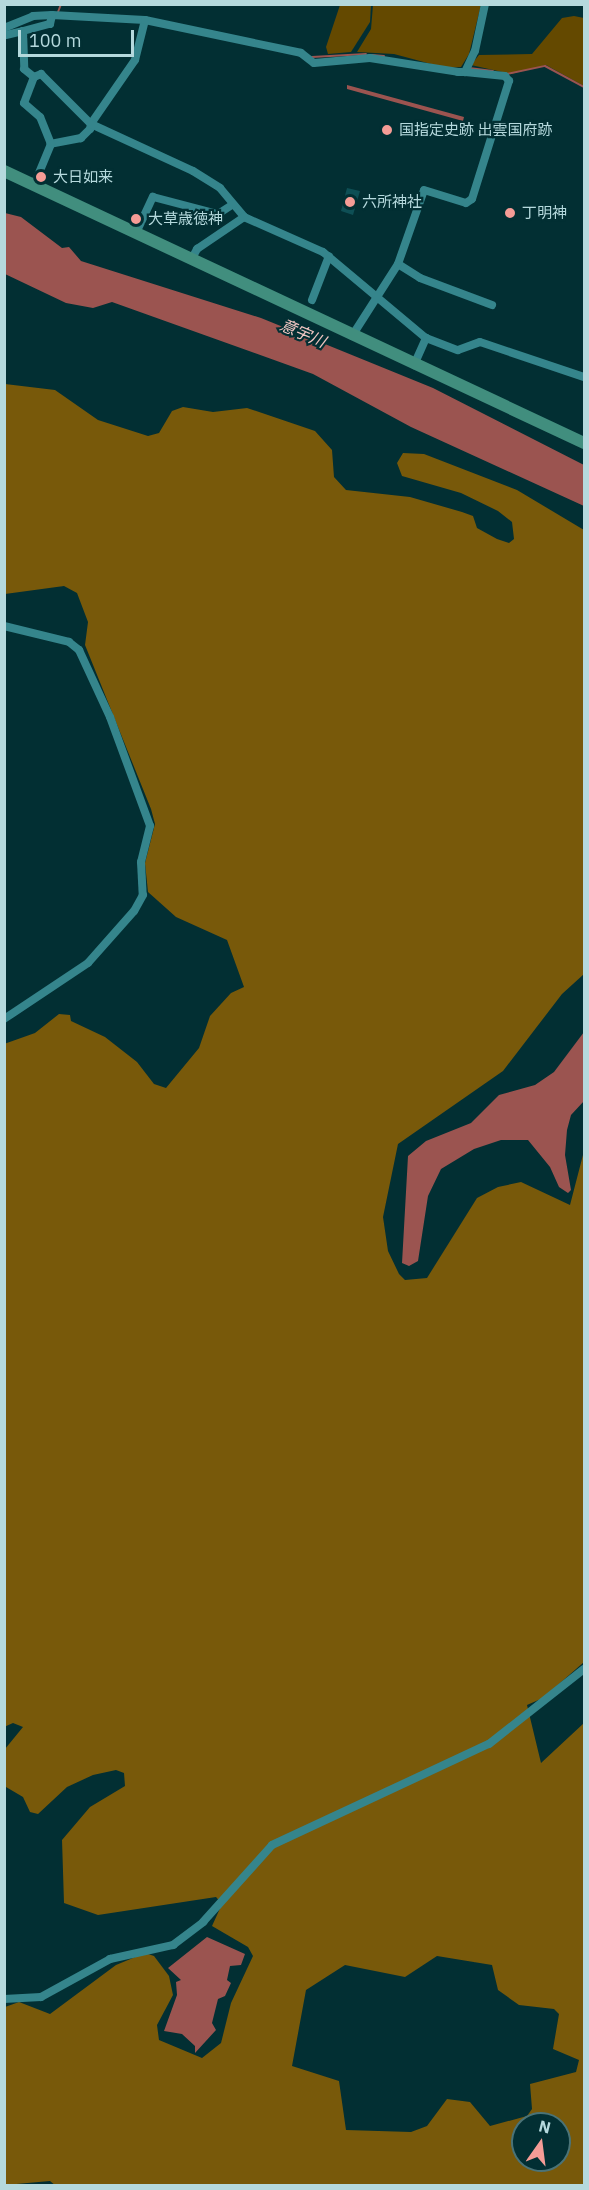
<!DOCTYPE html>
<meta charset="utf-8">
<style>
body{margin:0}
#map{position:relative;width:589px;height:2190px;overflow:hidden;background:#022f33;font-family:"IBM Plex Sans","Noto Sans JP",sans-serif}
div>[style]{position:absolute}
.green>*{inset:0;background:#644900}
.forest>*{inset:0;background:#78590a}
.water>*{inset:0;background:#9b5450}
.stream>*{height:2px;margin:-1px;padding:0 1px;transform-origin:1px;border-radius:1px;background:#9b5450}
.building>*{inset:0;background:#0e4f55}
.street>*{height:8px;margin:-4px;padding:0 4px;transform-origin:4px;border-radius:4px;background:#35858c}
.secondary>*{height:12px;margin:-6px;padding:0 6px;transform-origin:6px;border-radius:6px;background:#418e7e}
.dots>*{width:16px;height:16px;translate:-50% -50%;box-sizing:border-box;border:3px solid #022f33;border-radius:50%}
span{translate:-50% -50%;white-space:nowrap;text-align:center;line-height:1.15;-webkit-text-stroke:4.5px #022f33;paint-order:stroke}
.poi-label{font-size:15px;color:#b5d9dd}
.left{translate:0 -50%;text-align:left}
.water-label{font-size:16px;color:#f2c7c3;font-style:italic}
.frame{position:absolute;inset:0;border:6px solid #b5d9dd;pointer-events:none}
.north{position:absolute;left:511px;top:2112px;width:60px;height:60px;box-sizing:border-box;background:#022f33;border:2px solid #4a7377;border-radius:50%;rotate:14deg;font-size:16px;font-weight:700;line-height:24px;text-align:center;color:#b5d9dd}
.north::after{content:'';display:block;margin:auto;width:21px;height:27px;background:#f59c96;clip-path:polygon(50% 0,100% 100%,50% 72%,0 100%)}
.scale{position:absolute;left:18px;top:30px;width:116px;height:27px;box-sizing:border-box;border:3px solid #b5d9dd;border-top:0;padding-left:8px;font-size:18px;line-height:21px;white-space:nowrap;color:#b5d9dd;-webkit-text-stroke:4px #022f33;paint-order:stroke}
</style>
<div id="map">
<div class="green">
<div style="clip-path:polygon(340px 5px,371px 5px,370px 22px,351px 52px,328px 54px,326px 47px)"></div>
<div style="clip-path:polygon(373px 5px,481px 5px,469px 54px,461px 67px,446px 68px,394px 54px,357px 52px,371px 29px)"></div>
<div style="clip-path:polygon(574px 16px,584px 18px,584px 86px,546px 65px,511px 74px,471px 65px,479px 55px,532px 54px,562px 18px)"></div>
</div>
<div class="forest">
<div style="clip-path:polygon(evenodd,5px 384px,55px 390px,98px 420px,148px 436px,159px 433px,172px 411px,183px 407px,213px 412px,247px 408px,315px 431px,332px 450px,334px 477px,346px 490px,410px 497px,462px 512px,473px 516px,477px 528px,497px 539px,509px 543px,514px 539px,512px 522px,498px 511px,461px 493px,402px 476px,397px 463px,403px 453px,424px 454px,517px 490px,584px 530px,584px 974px,562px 994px,503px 1071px,398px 1144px,383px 1217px,388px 1251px,399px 1274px,405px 1280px,427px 1278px,477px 1198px,498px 1187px,521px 1182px,570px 1205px,584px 1151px,584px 1662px,543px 1698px,527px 1705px,541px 1763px,584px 1723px,584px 2185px,56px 2186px,50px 2181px,5px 2185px,5px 2007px,19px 2002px,50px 2014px,116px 1965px,145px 1953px,154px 1956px,169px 1976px,173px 1995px,157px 2025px,159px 2040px,202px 2058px,221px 2043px,231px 2003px,253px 1956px,248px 1947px,212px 1926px,222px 1904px,216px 1897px,98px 1915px,64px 1903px,62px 1840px,90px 1807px,125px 1786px,124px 1773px,116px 1770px,93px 1775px,67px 1787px,38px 1814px,30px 1812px,23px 1797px,6px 1787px,5px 1776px,5px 1749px,23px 1727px,13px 1723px,4px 1727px,4px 1044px,35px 1033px,59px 1014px,70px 1015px,71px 1021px,105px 1037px,137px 1062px,154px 1084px,166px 1088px,199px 1048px,210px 1016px,231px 993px,244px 987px,227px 940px,176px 917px,148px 892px,145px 863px,155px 824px,151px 809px,85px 645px,88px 622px,77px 593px,64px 586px,5px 594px,5px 384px,437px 1956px,492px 1965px,498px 1990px,519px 2005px,554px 2009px,559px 2014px,553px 2049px,579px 2060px,576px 2072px,530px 2084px,532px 2109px,527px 2116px,490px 2126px,470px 2102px,447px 2099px,427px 2126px,411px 2132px,346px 2130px,339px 2081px,292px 2066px,306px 1990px,345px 1965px,405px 1977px,437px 1956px,5px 384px,523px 2124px,559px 2124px,559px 2160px,523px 2160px,523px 2124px)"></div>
</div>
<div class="water">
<div style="clip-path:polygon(347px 85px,464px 117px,463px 121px,347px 89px)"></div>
<div style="clip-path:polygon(5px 213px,21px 217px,62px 248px,69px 247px,81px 261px,261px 318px,433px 388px,584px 465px,584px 506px,411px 427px,313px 374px,112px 302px,93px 308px,66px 303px,5px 274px)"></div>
<div style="clip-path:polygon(584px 1032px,584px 1101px,571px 1115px,567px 1130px,565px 1155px,571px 1190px,568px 1193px,559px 1187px,550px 1167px,528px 1140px,501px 1140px,474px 1149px,441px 1169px,428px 1196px,418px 1261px,409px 1266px,402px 1263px,408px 1156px,426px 1141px,471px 1123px,499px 1095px,535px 1085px,554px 1072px)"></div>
<div style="clip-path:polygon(207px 1937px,245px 1954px,241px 1965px,230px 1966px,227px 1980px,231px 1983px,225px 1996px,218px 1999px,212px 2023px,216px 2030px,195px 2053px,195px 2046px,182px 2034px,164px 2031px,177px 1995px,176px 1982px,181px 1980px,168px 1968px)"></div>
</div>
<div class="stream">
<div style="left:58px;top:12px;width:9px;rotate:-69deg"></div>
<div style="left:372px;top:55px;width:12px;rotate:5deg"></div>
<div style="left:312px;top:57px;width:54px;rotate:-3.2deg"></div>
<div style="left:469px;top:68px;width:24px;rotate:7deg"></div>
<div style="left:507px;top:74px;width:39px;rotate:-12deg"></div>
<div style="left:545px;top:66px;width:44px;rotate:28.3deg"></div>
</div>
<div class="building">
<div style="clip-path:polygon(347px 188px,360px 191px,353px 215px,341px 211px)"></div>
</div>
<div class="street">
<div style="left:145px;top:20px;width:41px;rotate:104deg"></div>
<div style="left:135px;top:60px;width:75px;rotate:124.7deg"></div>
<div style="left:92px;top:122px;width:2px;rotate:117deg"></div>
<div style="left:91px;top:124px;width:5px;rotate:101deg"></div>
<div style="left:90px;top:129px;width:13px;rotate:135deg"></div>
<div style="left:81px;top:138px;width:31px;rotate:169deg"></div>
<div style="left:51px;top:144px;width:29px;rotate:-112deg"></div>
<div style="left:40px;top:117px;width:21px;rotate:-139deg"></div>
<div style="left:24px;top:103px;width:28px;rotate:-69deg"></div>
<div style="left:34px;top:77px;width:8px;rotate:-23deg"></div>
<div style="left:41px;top:74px;width:71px;rotate:45deg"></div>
<div style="left:91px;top:124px;width:112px;rotate:24.7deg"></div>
<div style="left:193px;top:171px;width:32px;rotate:32deg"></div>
<div style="left:220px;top:188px;width:38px;rotate:50deg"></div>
<div style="left:244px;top:217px;width:86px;rotate:23.9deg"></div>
<div style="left:323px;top:252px;width:134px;rotate:39.9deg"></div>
<div style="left:4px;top:28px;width:31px;rotate:-22deg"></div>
<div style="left:33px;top:16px;width:19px;rotate:-3deg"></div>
<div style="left:52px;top:15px;width:93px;rotate:3.1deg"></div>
<div style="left:145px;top:20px;width:159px;rotate:11.9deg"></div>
<div style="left:301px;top:53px;width:16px;rotate:38deg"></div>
<div style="left:314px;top:63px;width:56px;rotate:-5.1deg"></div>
<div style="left:370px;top:58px;width:89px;rotate:9deg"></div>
<div style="left:458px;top:72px;width:7px"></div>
<div style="left:465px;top:72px;width:23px;rotate:-65deg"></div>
<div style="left:475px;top:51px;width:48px;rotate:-78deg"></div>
<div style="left:23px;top:31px;width:28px;rotate:-15deg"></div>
<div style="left:50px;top:24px;width:9px;rotate:-77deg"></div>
<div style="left:6px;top:35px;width:17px;rotate:-13deg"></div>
<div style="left:23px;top:31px;width:38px;rotate:88deg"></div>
<div style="left:24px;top:69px;width:13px;rotate:39deg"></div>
<div style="left:34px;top:185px;width:44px;rotate:-67.5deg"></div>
<div style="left:136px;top:233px;width:40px;rotate:-65deg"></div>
<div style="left:153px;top:197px;width:67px;rotate:14.7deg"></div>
<div style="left:218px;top:214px;width:17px;rotate:-33deg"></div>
<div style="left:191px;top:260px;width:13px;rotate:-61deg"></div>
<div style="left:197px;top:249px;width:57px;rotate:-34.2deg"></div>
<div style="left:398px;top:264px;width:26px;rotate:32deg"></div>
<div style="left:420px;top:278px;width:77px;rotate:20.6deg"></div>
<div style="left:312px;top:300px;width:47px;rotate:-68.9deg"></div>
<div style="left:352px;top:336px;width:85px;rotate:-57.4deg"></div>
<div style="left:398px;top:264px;width:78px;rotate:-70.6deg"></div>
<div style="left:424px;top:190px;width:44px;rotate:17.2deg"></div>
<div style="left:466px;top:203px;width:7px;rotate:-34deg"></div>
<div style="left:472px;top:199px;width:124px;rotate:-72.6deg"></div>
<div style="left:509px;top:81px;width:6px;rotate:-129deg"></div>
<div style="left:505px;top:76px;width:40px;rotate:-174.3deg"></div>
<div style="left:414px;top:365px;width:30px;rotate:-66deg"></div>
<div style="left:426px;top:338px;width:34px;rotate:21deg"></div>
<div style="left:458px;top:350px;width:23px;rotate:-20deg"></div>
<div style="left:480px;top:342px;width:110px;rotate:18.6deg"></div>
<div style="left:4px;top:626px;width:67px;rotate:13.8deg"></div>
<div style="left:69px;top:642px;width:13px;rotate:39deg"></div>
<div style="left:79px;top:650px;width:74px;rotate:65.2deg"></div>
<div style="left:110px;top:717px;width:116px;rotate:69.8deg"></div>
<div style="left:150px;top:826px;width:37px;rotate:104deg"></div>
<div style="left:141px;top:862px;width:33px;rotate:87deg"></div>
<div style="left:143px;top:895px;width:18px;rotate:119deg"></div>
<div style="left:134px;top:911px;width:69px;rotate:131.5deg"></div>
<div style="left:88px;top:963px;width:101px;rotate:146.3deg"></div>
<div style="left:4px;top:1999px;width:37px;rotate:-3deg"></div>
<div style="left:41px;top:1997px;width:79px;rotate:-28.8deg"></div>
<div style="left:110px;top:1959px;width:65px;rotate:-12.5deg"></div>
<div style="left:173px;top:1945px;width:38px;rotate:-37deg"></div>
<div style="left:203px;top:1922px;width:103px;rotate:-48.1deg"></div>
<div style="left:272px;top:1845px;width:239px;rotate:-25deg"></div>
<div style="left:489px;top:1744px;width:121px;rotate:-38.3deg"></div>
</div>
<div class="secondary">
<div style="left:4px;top:171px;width:641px;rotate:25.12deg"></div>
</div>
<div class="dots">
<div style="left:387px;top:130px;background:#f59c96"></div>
<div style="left:41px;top:177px;background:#f59c96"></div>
<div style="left:350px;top:202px;background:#f59c96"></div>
<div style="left:510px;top:213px;background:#f59c96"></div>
<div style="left:136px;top:219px;background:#f59c96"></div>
</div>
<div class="poi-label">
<span class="left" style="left:399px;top:130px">国指定史跡 出雲国府跡</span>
<span class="left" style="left:53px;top:177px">大日如来</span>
<span class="left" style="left:362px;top:202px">六所神社</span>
<span class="left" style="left:522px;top:213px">丁明神</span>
<span class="left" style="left:148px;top:219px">大草歳徳神</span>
</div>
<div class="water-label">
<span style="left:303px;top:333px;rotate:23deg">意宇川</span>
</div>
<div class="frame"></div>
<div class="north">N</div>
<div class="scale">100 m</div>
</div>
